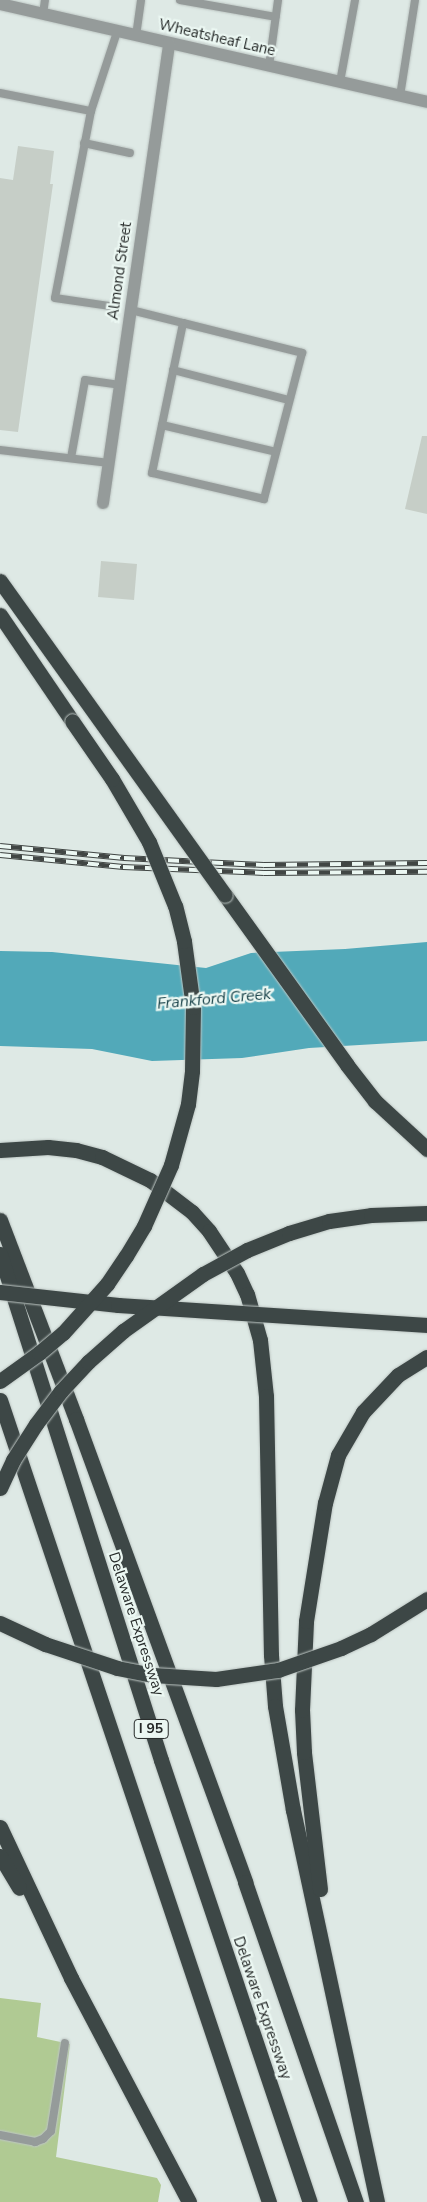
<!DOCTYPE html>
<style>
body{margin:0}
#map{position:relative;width:427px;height:2202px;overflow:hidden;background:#dee9e5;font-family:"Nunito Sans",sans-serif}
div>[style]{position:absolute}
.green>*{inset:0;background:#b0ca93}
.water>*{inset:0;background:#52a9b9}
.building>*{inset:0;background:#c6cec7}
.roads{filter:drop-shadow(0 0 1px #bdc6c3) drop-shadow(0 0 1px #bdc6c3)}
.lane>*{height:8px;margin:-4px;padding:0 4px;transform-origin:4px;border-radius:4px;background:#959b9a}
.street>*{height:12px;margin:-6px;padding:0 6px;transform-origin:6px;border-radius:6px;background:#959b9a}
.highway>*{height:15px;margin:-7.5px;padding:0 7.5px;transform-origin:7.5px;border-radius:7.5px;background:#3d4746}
.rail>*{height:5.5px;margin-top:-2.75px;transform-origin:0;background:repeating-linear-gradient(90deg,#ebf7f2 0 11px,#414644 0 22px);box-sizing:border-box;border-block:1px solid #414644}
.bridges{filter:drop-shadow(0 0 1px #bdc6c3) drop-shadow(0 0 1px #bdc6c3)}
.highway-bridge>*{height:15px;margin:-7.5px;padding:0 7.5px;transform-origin:7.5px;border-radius:7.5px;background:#3d4746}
span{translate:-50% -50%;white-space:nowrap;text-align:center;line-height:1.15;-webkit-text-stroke:4.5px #ebf7f2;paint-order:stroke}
.shield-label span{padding:1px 4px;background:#ebf7f2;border:1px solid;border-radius:4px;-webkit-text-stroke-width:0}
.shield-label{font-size:14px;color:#252928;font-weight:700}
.street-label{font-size:15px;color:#252928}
.water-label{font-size:16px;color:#1e474e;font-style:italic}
</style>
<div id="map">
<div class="green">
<div style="clip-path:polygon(0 1998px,41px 2003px,37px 2037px,70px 2044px,56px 2157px,157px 2178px,161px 2185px,158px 2202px,0 2202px)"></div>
</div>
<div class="water">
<div style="clip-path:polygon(427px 942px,427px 1041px,309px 1048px,242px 1058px,152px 1061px,92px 1049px,0 1046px,0 951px,52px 952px,206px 968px,251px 953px,345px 949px)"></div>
</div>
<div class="building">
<div style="clip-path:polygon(18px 146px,54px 151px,50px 184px,53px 184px,18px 432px,0 430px,0 178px,13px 180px)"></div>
<div style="clip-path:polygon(422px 436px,427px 436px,427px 514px,405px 509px)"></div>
<div style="clip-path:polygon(101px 561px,137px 564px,134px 600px,98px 597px)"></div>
</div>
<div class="roads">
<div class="lane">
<div style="left:180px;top:0;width:97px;rotate:10deg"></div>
<div style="left:43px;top:14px;width:14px;rotate:-82deg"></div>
<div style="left:136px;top:36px;width:36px;rotate:-82deg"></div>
<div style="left:269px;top:66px;width:67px;rotate:-82.2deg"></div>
<div style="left:340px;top:82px;width:83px;rotate:-79.6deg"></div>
<div style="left:0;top:93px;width:93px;rotate:11.2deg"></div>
<div style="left:91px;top:111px;width:83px;rotate:-71.8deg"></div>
<div style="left:400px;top:96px;width:97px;rotate:-81.1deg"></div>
<div style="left:91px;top:111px;width:190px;rotate:100.9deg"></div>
<div style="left:55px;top:298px;width:56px;rotate:8.3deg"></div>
<div style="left:84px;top:143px;width:47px;rotate:12.3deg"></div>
<div style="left:131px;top:310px;width:54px;rotate:14deg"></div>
<div style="left:183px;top:323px;width:123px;rotate:14.1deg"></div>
<div style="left:302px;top:353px;width:151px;rotate:104.6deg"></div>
<div style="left:264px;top:499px;width:115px;rotate:-166.9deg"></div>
<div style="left:152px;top:473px;width:153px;rotate:-78.3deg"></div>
<div style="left:173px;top:370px;width:120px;rotate:14.5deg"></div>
<div style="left:162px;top:425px;width:117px;rotate:13.3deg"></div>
<div style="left:0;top:450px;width:110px;rotate:6.8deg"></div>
<div style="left:71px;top:458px;width:79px;rotate:-79.8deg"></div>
<div style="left:85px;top:380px;width:35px;rotate:8deg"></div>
<div style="left:0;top:2135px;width:36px;rotate:11deg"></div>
<div style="left:35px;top:2142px;width:9px;rotate:-21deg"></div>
<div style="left:43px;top:2139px;width:11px;rotate:-45deg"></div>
<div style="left:51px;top:2131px;width:89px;rotate:-81deg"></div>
</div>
<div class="street">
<div style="left:0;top:4px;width:438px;rotate:12.9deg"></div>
<div style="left:103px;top:503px;width:464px;rotate:-81.8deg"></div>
</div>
<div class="highway">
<div style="left:0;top:615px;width:128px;rotate:55.8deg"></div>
<div style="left:225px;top:895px;width:209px;rotate:54.3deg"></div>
<div style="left:347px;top:1065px;width:46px;rotate:52.1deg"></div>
<div style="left:375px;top:1101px;width:71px;rotate:42.7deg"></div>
<div style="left:0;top:1150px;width:48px;rotate:-3.6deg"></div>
<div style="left:48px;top:1147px;width:28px;rotate:6deg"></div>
<div style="left:76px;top:1150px;width:27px;rotate:15deg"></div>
<div style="left:102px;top:1157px;width:53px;rotate:25.6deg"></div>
<div style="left:150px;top:1180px;width:53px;rotate:37.3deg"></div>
<div style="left:192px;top:1212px;width:25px;rotate:48deg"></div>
<div style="left:209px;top:1231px;width:50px;rotate:56.3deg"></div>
<div style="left:237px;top:1273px;width:23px;rotate:65deg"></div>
<div style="left:247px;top:1294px;width:48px;rotate:74.2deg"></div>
<div style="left:260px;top:1340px;width:56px;rotate:83.9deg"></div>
<div style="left:266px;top:1396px;width:259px;rotate:88.9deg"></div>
<div style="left:271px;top:1655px;width:51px;rotate:85.5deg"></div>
<div style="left:275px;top:1706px;width:106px;rotate:80.2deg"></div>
<div style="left:293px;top:1810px;width:401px;rotate:77.9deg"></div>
<div style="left:0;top:1220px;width:213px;rotate:69.1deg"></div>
<div style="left:76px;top:1419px;width:493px;rotate:69.9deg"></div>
<div style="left:245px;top:1882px;width:339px;rotate:70.9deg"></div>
<div style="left:0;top:1254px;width:531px;rotate:72.35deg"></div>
<div style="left:161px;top:1760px;width:466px;rotate:71.4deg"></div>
<div style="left:0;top:1400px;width:846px;rotate:71.46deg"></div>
<div style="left:0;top:1827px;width:167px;rotate:64.8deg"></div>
<div style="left:71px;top:1978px;width:253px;rotate:62.2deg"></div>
<div style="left:0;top:1856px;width:37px;rotate:59deg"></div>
<div style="left:320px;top:1889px;width:138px;rotate:-96.7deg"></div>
<div style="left:304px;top:1752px;width:42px;rotate:-92.7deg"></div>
<div style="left:302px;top:1710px;width:89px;rotate:-87.4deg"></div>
<div style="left:306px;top:1621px;width:120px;rotate:-80.9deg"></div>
<div style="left:325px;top:1503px;width:50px;rotate:-74.8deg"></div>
<div style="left:338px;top:1455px;width:50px;rotate:-59.8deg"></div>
<div style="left:363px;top:1412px;width:51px;rotate:-46.6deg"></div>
<div style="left:398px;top:1375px;width:34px;rotate:-32deg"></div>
</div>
</div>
<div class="rail">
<div style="left:0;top:846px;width:125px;rotate:5.5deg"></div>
<div style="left:124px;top:858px;width:140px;rotate:2.9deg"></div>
<div style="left:264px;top:865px;width:163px;rotate:-0.7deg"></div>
<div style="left:0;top:855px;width:124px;rotate:5.6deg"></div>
<div style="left:123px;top:867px;width:141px;rotate:2.4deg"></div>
<div style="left:264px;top:873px;width:163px;rotate:-0.4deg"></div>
</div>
<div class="bridges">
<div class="highway-bridge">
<div style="left:0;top:581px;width:386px;rotate:54.4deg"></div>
<div style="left:0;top:1292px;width:119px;rotate:6.3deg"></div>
<div style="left:118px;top:1305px;width:310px;rotate:3.7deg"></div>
<div style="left:0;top:1381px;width:48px;rotate:-35.7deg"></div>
<div style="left:39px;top:1353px;width:31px;rotate:-40deg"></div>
<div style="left:63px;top:1333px;width:66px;rotate:-48.1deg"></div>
<div style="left:107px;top:1284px;width:34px;rotate:-56deg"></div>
<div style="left:126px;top:1256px;width:35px;rotate:-59deg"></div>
<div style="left:144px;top:1226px;width:67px;rotate:-66.1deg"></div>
<div style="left:171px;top:1165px;width:63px;rotate:-74.4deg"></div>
<div style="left:188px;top:1104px;width:33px;rotate:-83deg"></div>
<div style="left:192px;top:1071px;width:64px;rotate:-89.1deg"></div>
<div style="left:193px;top:1007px;width:67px;rotate:-97.8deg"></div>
<div style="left:184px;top:941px;width:36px;rotate:-104deg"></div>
<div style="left:175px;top:906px;width:69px;rotate:-112.1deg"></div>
<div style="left:149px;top:842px;width:73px;rotate:-120.4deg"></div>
<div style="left:112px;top:779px;width:70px;rotate:-124.6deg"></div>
<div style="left:0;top:1488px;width:31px;rotate:-65deg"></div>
<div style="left:13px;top:1460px;width:43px;rotate:-57.4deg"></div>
<div style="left:36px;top:1424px;width:41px;rotate:-52.9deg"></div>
<div style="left:61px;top:1391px;width:40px;rotate:-47deg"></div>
<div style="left:88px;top:1362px;width:47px;rotate:-41.5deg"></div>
<div style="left:123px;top:1331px;width:98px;rotate:-35.5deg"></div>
<div style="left:203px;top:1274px;width:50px;rotate:-28.6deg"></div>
<div style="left:247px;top:1250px;width:45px;rotate:-22deg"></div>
<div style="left:289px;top:1233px;width:42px;rotate:-16.7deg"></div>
<div style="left:329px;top:1221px;width:42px;rotate:-8.1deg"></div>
<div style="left:371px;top:1215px;width:56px;rotate:-2deg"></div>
<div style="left:0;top:1623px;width:50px;rotate:25deg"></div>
<div style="left:45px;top:1644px;width:76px;rotate:18.4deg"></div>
<div style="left:117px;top:1668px;width:37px;rotate:11deg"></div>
<div style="left:153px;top:1675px;width:63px;rotate:3.6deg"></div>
<div style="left:216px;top:1679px;width:63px;rotate:-8.3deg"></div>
<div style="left:278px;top:1670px;width:67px;rotate:-19.2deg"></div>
<div style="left:341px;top:1648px;width:33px;rotate:-25deg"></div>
<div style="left:371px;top:1634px;width:66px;rotate:-32deg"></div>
</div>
</div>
<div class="shield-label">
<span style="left:151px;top:1729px">I 95</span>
</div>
<div class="street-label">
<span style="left:217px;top:38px;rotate:13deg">Wheatsheaf Lane</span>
<span style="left:120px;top:271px;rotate:-82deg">Almond Street</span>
<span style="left:136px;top:1624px;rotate:72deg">Delaware Expressway</span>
<span style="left:262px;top:2008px;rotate:71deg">Delaware Expressway</span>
</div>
<div class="water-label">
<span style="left:214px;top:999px;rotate:-5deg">Frankford Creek</span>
</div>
</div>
